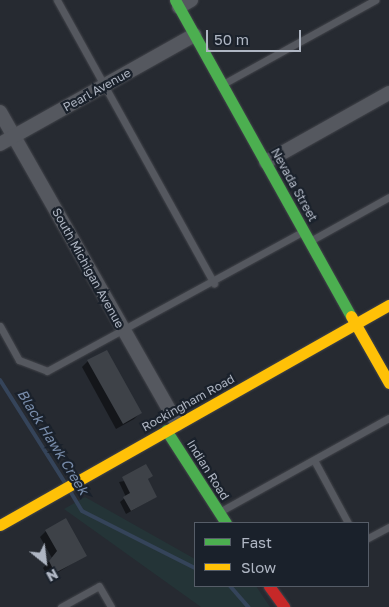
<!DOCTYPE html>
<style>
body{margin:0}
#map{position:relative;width:389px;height:607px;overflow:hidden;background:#262a31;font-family:"Golos Text",sans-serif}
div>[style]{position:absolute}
.green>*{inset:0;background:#243437}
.shadow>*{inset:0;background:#0007}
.stream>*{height:4px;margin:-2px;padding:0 2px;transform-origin:2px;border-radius:2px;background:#35445a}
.building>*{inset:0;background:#3e4248}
.roads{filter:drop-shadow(0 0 1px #42444a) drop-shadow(0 0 1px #42444a)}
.lane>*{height:7px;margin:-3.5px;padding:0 3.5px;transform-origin:3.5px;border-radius:3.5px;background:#55585f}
.street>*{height:14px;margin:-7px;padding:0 7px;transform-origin:7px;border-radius:7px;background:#55585f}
.fast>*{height:11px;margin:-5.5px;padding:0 5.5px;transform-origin:5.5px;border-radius:5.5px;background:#4caf50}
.slow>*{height:11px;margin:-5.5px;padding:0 5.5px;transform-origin:5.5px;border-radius:5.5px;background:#ffc107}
.jam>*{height:11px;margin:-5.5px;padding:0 5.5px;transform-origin:5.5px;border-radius:5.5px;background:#c62828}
span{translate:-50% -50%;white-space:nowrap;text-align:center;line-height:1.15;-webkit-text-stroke:4.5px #1a212b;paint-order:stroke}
.street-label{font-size:12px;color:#afb6c3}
.water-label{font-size:14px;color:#788caa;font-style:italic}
.legend{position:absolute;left:194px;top:522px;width:175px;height:65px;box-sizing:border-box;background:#1a212b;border:1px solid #565d68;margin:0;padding:6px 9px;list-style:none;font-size:15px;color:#afb6c3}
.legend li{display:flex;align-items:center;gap:10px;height:25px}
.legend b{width:25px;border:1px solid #565d68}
.north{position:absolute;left:20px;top:537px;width:50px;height:50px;-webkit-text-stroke:4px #1a212b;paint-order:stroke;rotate:151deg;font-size:14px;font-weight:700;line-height:20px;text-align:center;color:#afb6c3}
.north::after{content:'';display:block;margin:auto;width:18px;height:22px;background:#afb6c3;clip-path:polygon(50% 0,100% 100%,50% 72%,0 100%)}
.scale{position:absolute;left:206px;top:30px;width:95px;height:22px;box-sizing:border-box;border:2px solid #afb6c3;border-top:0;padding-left:6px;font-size:15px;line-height:18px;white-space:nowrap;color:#afb6c3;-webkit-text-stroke:4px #1a212b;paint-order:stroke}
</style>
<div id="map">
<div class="green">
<div style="clip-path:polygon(85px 497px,195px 559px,195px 586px,256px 586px,270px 607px,201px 607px,64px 509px)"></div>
</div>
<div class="shadow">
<div style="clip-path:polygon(88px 361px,140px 413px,134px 419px,116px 429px,82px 367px)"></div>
<div style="clip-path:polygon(151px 476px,147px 480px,156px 497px,126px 514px,120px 502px,126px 497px,119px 482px)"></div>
<div style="clip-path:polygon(46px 531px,86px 555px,49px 578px,43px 568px,52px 558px,40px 537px)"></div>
</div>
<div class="stream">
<div style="left:0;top:380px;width:122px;rotate:57.7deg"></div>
<div style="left:70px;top:491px;width:23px;rotate:59deg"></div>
<div style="left:82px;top:511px;width:127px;rotate:26.8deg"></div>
<div style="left:230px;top:586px;width:28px;rotate:49deg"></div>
</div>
<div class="building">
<div style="clip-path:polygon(107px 350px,142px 413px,123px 424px,87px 360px)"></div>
<div style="clip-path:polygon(146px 464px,153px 476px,148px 479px,157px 497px,131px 511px,123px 497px,130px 493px,122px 477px)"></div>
<div style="clip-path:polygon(66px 518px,87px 556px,55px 573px,49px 561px,57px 551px,45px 530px)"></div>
</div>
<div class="roads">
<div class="lane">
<div style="left:57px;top:0;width:324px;rotate:61deg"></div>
<div style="left:223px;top:84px;width:174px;rotate:-28.9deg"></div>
<div style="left:310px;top:241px;width:90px;rotate:-29.1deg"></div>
<div style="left:0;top:326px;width:39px;rotate:61deg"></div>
<div style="left:19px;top:360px;width:30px;rotate:21deg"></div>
<div style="left:47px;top:371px;width:293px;rotate:-28.6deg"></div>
<div style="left:314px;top:460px;width:72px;rotate:61.6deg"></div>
<div style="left:221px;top:511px;width:192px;rotate:-29deg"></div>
<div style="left:368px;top:538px;width:24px;rotate:-28deg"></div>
<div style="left:61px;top:607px;width:43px;rotate:-28.9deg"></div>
<div style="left:99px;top:586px;width:24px;rotate:60deg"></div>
</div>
<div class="street">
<div style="left:179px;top:7px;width:14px;rotate:-30deg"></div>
<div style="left:0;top:112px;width:359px;rotate:60.4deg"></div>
<div style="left:0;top:144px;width:223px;rotate:-29.3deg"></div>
<div style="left:266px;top:162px;width:141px;rotate:-29.3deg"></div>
</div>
<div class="fast">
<div style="left:175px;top:0;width:362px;rotate:60.9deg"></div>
<div style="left:166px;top:430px;width:111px;rotate:57.2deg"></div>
</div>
<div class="slow">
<div style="left:351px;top:316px;width:77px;rotate:60.4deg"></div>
<div style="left:0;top:525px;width:447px;rotate:-29.5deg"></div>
</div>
<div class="jam">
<div style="left:269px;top:586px;width:26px;rotate:54deg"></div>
</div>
</div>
<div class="street-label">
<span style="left:97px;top:90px;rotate:-29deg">Pearl Avenue</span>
<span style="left:294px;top:185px;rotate:61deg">Nevada Street</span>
<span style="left:88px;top:268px;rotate:61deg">South Michigan Avenue</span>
<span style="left:188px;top:403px;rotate:-29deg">Rockingham Road</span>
<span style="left:208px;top:470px;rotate:58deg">Indian Road</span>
</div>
<div class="water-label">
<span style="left:53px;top:442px;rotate:58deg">Black Hawk Creek</span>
</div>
<ul class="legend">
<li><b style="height:6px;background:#4caf50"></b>Fast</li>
<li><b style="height:6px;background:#ffc107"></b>Slow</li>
</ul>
<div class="north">N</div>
<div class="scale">50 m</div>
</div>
